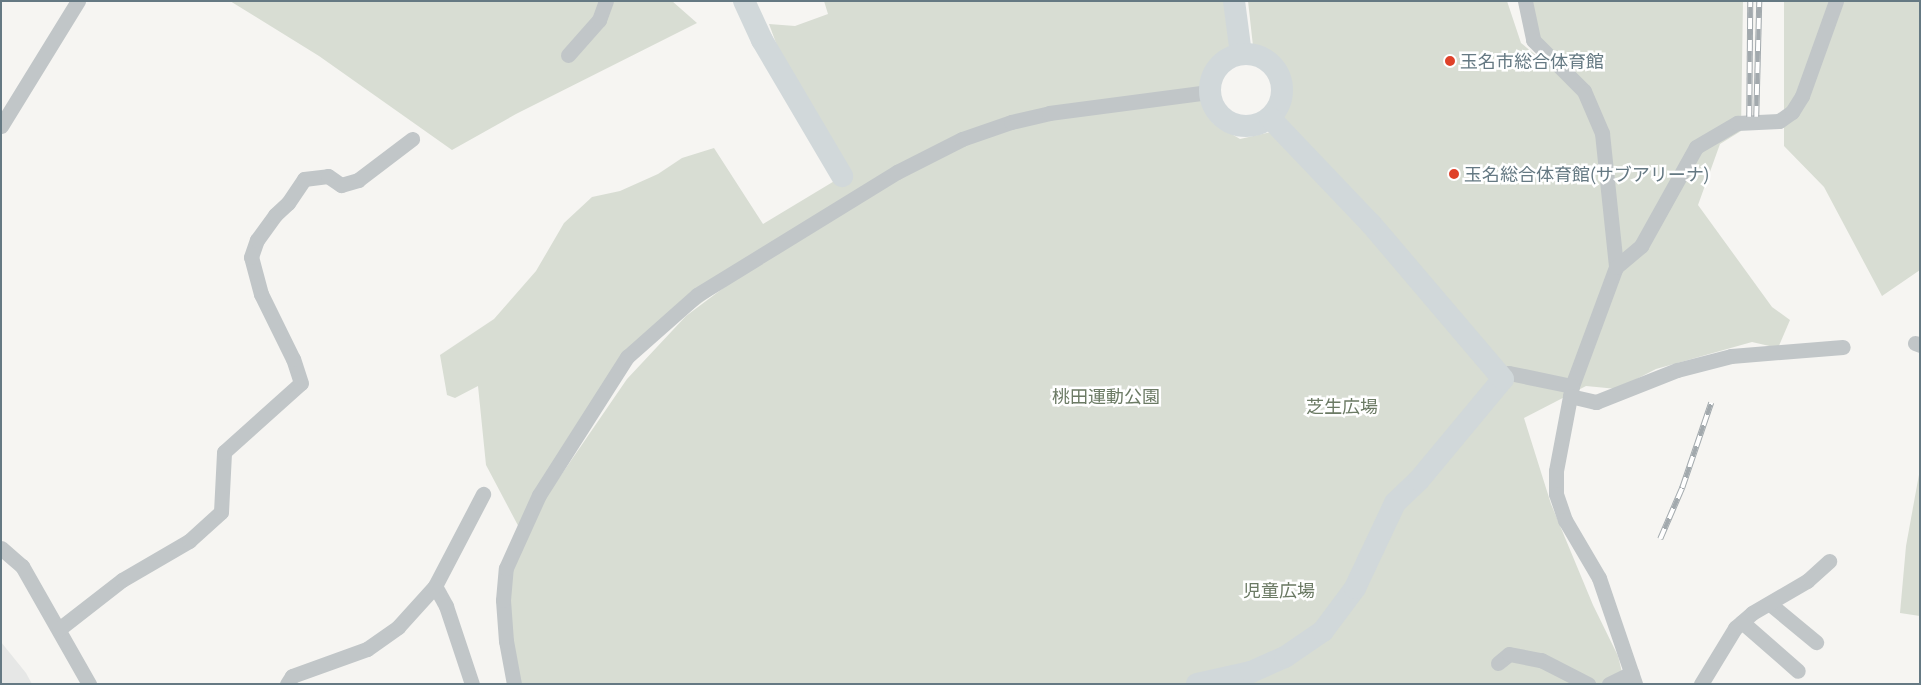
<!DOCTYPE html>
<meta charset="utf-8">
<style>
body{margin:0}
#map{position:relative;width:1921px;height:685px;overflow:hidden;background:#f6f5f2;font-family:Ubuntu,"Noto Sans JP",sans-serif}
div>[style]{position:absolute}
.built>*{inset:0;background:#e6e7e6}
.green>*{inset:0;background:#d8ddd3}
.street>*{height:15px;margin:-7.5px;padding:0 7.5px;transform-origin:7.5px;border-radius:7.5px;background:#c1c6c8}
.secondary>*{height:22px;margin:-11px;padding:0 11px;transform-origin:11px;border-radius:11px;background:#d1d8da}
.secondary>.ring{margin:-11px;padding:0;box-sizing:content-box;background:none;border:22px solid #d1d8da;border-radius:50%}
.rail>*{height:5.5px;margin-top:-2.75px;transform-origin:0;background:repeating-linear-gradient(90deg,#fff 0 11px,#a2a9ad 0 22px);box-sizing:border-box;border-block:1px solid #a2a9ad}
.dots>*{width:14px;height:14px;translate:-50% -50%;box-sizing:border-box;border:2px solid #fff;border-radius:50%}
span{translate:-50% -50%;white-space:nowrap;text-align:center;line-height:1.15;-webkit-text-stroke:5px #fff;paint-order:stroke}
.poi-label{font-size:18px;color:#657983}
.left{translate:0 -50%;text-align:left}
.park-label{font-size:18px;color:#6b7a64}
.frame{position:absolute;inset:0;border:2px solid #657983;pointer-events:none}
</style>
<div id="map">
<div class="built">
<div style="clip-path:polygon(1px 642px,26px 673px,32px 684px,1px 684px)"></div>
</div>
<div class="green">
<div style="clip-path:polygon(230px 1px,672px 1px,697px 23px,516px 114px,452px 150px,319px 56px)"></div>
<div style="clip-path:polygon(824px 1px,1234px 1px,1230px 51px,1214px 64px,1202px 98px,1205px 111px,1213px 123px,1240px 139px,1271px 132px,1285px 115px,1290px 104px,1290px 86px,1284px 68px,1265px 49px,1253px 46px,1248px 1px,1507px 1px,1521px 43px,1555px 71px,1533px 40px,1525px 1px,1743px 1px,1741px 131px,1720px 144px,1698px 205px,1772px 307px,1790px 320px,1778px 348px,1752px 342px,1656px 369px,1617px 389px,1586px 386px,1524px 418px,1551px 504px,1593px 605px,1618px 656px,1625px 684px,514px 684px,506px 568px,546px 497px,627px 379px,686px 316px,778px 247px,627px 357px,523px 535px,486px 465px,478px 386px,455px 398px,447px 395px,440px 355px,494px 319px,536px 271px,564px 223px,592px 197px,620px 191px,658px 174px,682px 158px,714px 148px,763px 224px,846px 174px,779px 51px,769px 24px,795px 26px,828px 14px)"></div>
<div style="clip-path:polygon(1784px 1px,1920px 1px,1920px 270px,1882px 296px,1824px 187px,1784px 146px)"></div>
<div style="clip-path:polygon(1920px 469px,1920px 616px,1900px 613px,1906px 546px)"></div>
</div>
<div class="street">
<div style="left:1525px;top:1px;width:40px;rotate:78deg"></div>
<div style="left:1533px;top:40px;width:72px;rotate:45deg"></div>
<div style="left:1584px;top:91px;width:46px;rotate:66.8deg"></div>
<div style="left:1602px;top:133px;width:135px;rotate:84deg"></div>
<div style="left:1616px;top:267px;width:127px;rotate:110.3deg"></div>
<div style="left:1572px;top:386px;width:86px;rotate:100.7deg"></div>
<div style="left:1556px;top:471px;width:23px;rotate:90deg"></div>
<div style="left:1556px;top:494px;width:28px;rotate:71deg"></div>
<div style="left:1565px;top:520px;width:67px;rotate:59.6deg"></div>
<div style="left:1599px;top:578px;width:112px;rotate:71.2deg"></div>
<div style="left:568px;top:55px;width:47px;rotate:-48.5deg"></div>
<div style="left:599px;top:20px;width:20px;rotate:-70deg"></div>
<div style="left:1px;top:126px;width:147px;rotate:-58.4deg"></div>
<div style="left:1616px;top:267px;width:33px;rotate:-40deg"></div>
<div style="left:1641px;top:246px;width:113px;rotate:-60.9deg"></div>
<div style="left:1696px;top:147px;width:48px;rotate:-30.3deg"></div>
<div style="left:1737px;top:123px;width:42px;rotate:-2.7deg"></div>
<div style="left:1779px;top:121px;width:16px;rotate:-35deg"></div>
<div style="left:1792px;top:112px;width:19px;rotate:-58deg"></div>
<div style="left:1802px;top:96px;width:101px;rotate:-70.3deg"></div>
<div style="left:1915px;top:343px;width:5px;rotate:22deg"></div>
<div style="left:1503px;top:379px;width:8px;rotate:-45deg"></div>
<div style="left:1509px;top:373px;width:64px;rotate:11.7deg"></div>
<div style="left:1570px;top:396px;width:27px;rotate:13deg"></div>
<div style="left:1596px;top:402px;width:87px;rotate:-21.6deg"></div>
<div style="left:1677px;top:370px;width:56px;rotate:-14.5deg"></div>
<div style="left:1731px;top:356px;width:112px;rotate:-4.6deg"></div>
<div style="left:1px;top:548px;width:28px;rotate:41deg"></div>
<div style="left:22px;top:566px;width:136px;rotate:60.4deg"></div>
<div style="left:435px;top:586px;width:23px;rotate:61deg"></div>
<div style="left:446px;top:606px;width:82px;rotate:71.6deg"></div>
<div style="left:1770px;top:604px;width:60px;rotate:39.6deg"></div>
<div style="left:1742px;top:622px;width:74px;rotate:41.2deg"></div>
<div style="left:59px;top:629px;width:80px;rotate:-37.9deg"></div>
<div style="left:122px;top:580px;width:78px;rotate:-30.2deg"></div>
<div style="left:189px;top:541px;width:43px;rotate:-42.2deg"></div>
<div style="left:221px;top:512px;width:60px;rotate:-87.1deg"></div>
<div style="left:224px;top:452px;width:103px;rotate:-41.9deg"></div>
<div style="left:301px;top:383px;width:25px;rotate:-108deg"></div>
<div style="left:293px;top:359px;width:72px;rotate:-116.2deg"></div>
<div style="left:261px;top:294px;width:38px;rotate:-105deg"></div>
<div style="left:251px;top:257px;width:18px;rotate:-71deg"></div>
<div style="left:257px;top:240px;width:31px;rotate:-54deg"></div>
<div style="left:275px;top:215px;width:18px;rotate:-43deg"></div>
<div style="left:288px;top:203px;width:29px;rotate:-56deg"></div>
<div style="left:304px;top:179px;width:24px;rotate:-7deg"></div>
<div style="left:328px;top:176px;width:16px;rotate:35deg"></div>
<div style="left:341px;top:185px;width:18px;rotate:-16deg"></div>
<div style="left:358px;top:180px;width:68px;rotate:-37.2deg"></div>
<div style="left:1498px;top:663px;width:14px;rotate:-39deg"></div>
<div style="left:1509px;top:654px;width:33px;rotate:11deg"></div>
<div style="left:1541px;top:660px;width:53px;rotate:27.1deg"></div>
<div style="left:287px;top:684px;width:9px;rotate:-58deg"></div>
<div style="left:292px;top:676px;width:80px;rotate:-19.8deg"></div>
<div style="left:367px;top:649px;width:38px;rotate:-35deg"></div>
<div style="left:398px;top:627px;width:55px;rotate:-47.9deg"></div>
<div style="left:435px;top:586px;width:104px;rotate:-62.4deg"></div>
<div style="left:514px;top:684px;width:44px;rotate:-100.5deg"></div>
<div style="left:506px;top:641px;width:41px;rotate:-94.2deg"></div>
<div style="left:503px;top:600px;width:32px;rotate:-85deg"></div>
<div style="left:506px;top:568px;width:80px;rotate:-65.7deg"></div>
<div style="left:539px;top:495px;width:164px;rotate:-57.5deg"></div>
<div style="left:627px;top:357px;width:94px;rotate:-41.5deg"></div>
<div style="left:697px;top:295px;width:235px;rotate:-31.6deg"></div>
<div style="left:897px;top:172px;width:73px;rotate:-26.9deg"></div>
<div style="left:962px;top:139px;width:52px;rotate:-19.1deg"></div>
<div style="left:1011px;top:122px;width:39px;rotate:-13deg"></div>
<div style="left:1049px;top:113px;width:161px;rotate:-7.5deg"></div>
<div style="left:1609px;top:684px;width:25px;rotate:-26deg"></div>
<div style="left:1701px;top:684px;width:66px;rotate:-58.7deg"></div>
<div style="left:1735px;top:628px;width:23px;rotate:-41deg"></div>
<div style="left:1752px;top:613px;width:64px;rotate:-30.2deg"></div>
<div style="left:1807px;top:581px;width:30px;rotate:-42deg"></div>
</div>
<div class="secondary">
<div style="left:744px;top:1px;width:43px;rotate:65.2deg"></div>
<div style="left:762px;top:40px;width:158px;rotate:59.5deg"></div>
<div style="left:1234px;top:1px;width:53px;rotate:82.5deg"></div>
<div class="ring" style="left:1210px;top:54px;width:50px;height:50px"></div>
<div style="left:1197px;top:684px;width:55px;rotate:-12.5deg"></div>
<div style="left:1251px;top:672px;width:37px;rotate:-24deg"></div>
<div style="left:1285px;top:657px;width:46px;rotate:-34.4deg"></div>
<div style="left:1323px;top:631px;width:54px;rotate:-53.3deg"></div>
<div style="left:1355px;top:588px;width:94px;rotate:-64.8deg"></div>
<div style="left:1395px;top:503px;width:33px;rotate:-44deg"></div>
<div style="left:1419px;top:480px;width:131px;rotate:-50.3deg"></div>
<div style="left:1503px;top:379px;width:205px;rotate:-130.4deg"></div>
<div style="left:1370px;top:223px;width:145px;rotate:-133.6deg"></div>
</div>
<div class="rail">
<div style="left:1749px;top:117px;width:116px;rotate:-89.5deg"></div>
<div style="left:1756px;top:117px;width:116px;rotate:-88.5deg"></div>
<div style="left:1660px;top:539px;width:56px;rotate:-66.7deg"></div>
<div style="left:1682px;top:488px;width:90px;rotate:-71.2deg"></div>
</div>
<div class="dots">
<div style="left:1450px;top:61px;background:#df4129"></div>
<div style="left:1454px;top:174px;background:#df4129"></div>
</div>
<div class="poi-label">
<span class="left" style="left:1460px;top:61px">玉名市総合体育館</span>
<span class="left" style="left:1464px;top:174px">玉名総合体育館(サブアリーナ)</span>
</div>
<div class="park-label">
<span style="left:1106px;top:396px">桃田運動公園</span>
<span style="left:1342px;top:406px">芝生広場</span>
<span style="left:1279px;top:590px">児童広場</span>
</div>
<div class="frame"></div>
</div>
